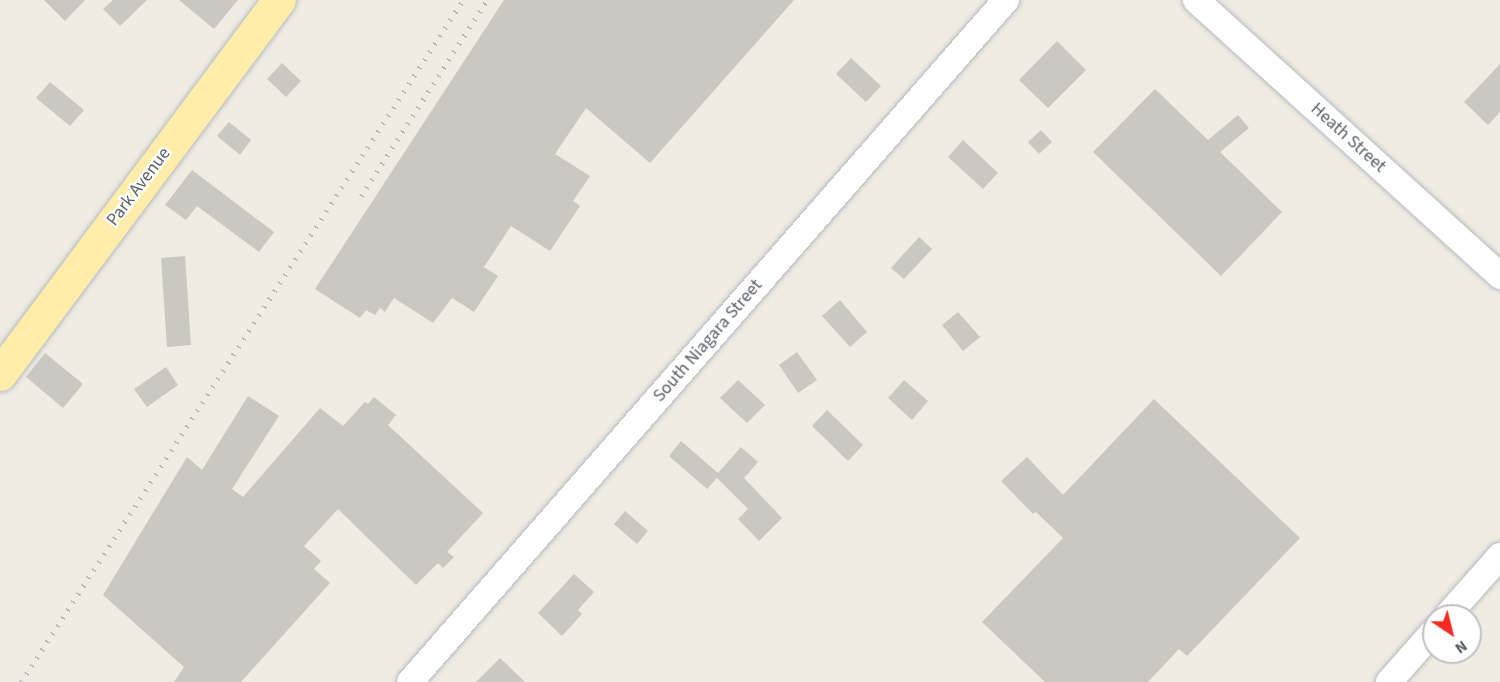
<!DOCTYPE html>
<style>
body{margin:0}
#map{position:relative;width:1500px;height:682px;overflow:hidden;background:#f0ece4;font-family:"Source Sans 3",sans-serif}
div>[style]{position:absolute}
.building>*{inset:0;background:#cbc7c1}
.roads{filter:drop-shadow(0 0 2px #b6babf) drop-shadow(0 0 2px #b6babf)}
.minor>*{height:26px;margin:-13px;padding:0 13px;transform-origin:13px;border-radius:13px;background:#fff}
.major>*{height:33px;margin:-16.5px;padding:0 16.5px;transform-origin:16.5px;border-radius:16.5px;background:#ffeda9}
.rail>*{height:4.5px;margin-top:-2.25px;transform-origin:0;background:repeating-linear-gradient(90deg,#b5b6b7 0 1.5px,transparent 0 9.5px)}
span{translate:-50% -50%;white-space:nowrap;text-align:center;line-height:1.15;-webkit-text-stroke:4.5px #fff;paint-order:stroke}
.street-label{font-size:18px;color:#5c6166}
.north{position:absolute;left:1422px;top:604px;width:60px;height:60px;box-sizing:border-box;background:#fff;border:2px solid #bec0c2;border-radius:50%;rotate:145deg;font-size:16px;font-weight:700;line-height:24px;text-align:center;color:#5c6166}
.north::after{content:'';display:block;margin:auto;width:21px;height:27px;background:#f62924;clip-path:polygon(50% 0,100% 100%,50% 72%,0 100%)}
</style>
<div id="map">
<div class="building">
<div style="clip-path:polygon(44px 0,85px 0,65px 21px)"></div>
<div style="clip-path:polygon(113px 0,147px 0,120px 26px,103px 9px)"></div>
<div style="clip-path:polygon(179px 0,238px 0,214px 29px)"></div>
<div style="clip-path:polygon(504px 0,794px 0,650px 163px,586px 108px,555px 154px,590px 176px,573px 201px,580px 206px,550px 251px,511px 226px,484px 267px,498px 276px,474px 312px,452px 298px,433px 323px,394px 298px,385px 312px,380px 308px,375px 315px,366px 310px,360px 318px,315px 289px)"></div>
<div style="clip-path:polygon(1057px 41px,1086px 70px,1048px 108px,1019px 80px)"></div>
<div style="clip-path:polygon(851px 58px,881px 86px,866px 102px,836px 74px)"></div>
<div style="clip-path:polygon(282px 63px,301px 81px,286px 97px,267px 79px)"></div>
<div style="clip-path:polygon(1500px 64px,1500px 112px,1488px 125px,1464px 102px)"></div>
<div style="clip-path:polygon(50px 82px,84px 110px,70px 126px,36px 98px)"></div>
<div style="clip-path:polygon(1155px 89px,1208px 140px,1238px 115px,1249px 128px,1220px 152px,1282px 212px,1221px 276px,1093px 152px)"></div>
<div style="clip-path:polygon(229px 122px,251px 140px,240px 155px,217px 136px)"></div>
<div style="clip-path:polygon(1041px 130px,1052px 142px,1039px 154px,1028px 142px)"></div>
<div style="clip-path:polygon(963px 140px,998px 173px,983px 189px,948px 157px)"></div>
<div style="clip-path:polygon(192px 170px,274px 232px,259px 252px,197px 206px,186px 220px,165px 205px)"></div>
<div style="clip-path:polygon(919px 237px,932px 249px,904px 279px,891px 268px)"></div>
<div style="clip-path:polygon(185px 256px,191px 345px,167px 347px,161px 258px)"></div>
<div style="clip-path:polygon(840px 300px,867px 332px,850px 347px,822px 316px)"></div>
<div style="clip-path:polygon(958px 312px,980px 337px,963px 351px,942px 325px)"></div>
<div style="clip-path:polygon(797px 352px,817px 380px,798px 393px,779px 365px)"></div>
<div style="clip-path:polygon(45px 353px,83px 384px,63px 408px,26px 377px)"></div>
<div style="clip-path:polygon(166px 367px,178px 385px,147px 407px,134px 389px)"></div>
<div style="clip-path:polygon(738px 380px,765px 405px,747px 423px,720px 398px)"></div>
<div style="clip-path:polygon(904px 380px,928px 401px,912px 420px,888px 398px)"></div>
<div style="clip-path:polygon(248px 396px,279px 416px,232px 489px,243px 497px,320px 408px,343px 426px,365px 402px,368px 404px,374px 397px,396px 415px,388px 425px,483px 513px,447px 552px,454px 557px,443px 568px,438px 563px,416px 585px,338px 509px,304px 546px,321px 561px,314px 569px,330px 583px,241px 682px,174px 682px,184px 667px,103px 595px,187px 457px,202px 470px)"></div>
<div style="clip-path:polygon(1154px 399px,1300px 538px,1187px 656px,1179px 649px,1148px 682px,1045px 682px,982px 622px,1063px 538px,1036px 512px,1033px 514px,1001px 481px,1027px 457px,1063px 495px)"></div>
<div style="clip-path:polygon(827px 410px,863px 445px,848px 461px,812px 426px)"></div>
<div style="clip-path:polygon(681px 441px,718px 473px,741px 447px,758px 462px,744px 478px,782px 518px,759px 541px,738px 519px,748px 509px,717px 478px,707px 489px,669px 456px)"></div>
<div style="clip-path:polygon(625px 511px,648px 531px,637px 544px,614px 524px)"></div>
<div style="clip-path:polygon(574px 574px,594px 592px,578px 610px,582px 614px,562px 636px,538px 613px)"></div>
<div style="clip-path:polygon(500px 658px,525px 682px,476px 682px)"></div>
</div>
<div class="roads">
<div class="minor">
<div style="left:1196px;top:0;width:411px;rotate:42.2deg"></div>
<div style="left:1447px;top:616px;width:80px;rotate:-48.5deg"></div>
<div style="left:410px;top:682px;width:906px;rotate:-48.85deg"></div>
<div style="left:1389px;top:682px;width:68px;rotate:-48.6deg"></div>
</div>
<div class="major">
<div style="left:0;top:374px;width:467px;rotate:-53.3deg"></div>
</div>
</div>
<div class="rail">
<div style="left:361px;top:196px;width:233px;rotate:-57.3deg"></div>
<div style="left:21px;top:682px;width:813px;rotate:-57.05deg"></div>
</div>
<div class="street-label">
<span style="left:1348px;top:138px;rotate:42deg">Heath Street</span>
<span style="left:139px;top:187px;rotate:-53deg">Park Avenue</span>
<span style="left:708px;top:341px;rotate:-49deg">South Niagara Street</span>
</div>
<div class="north">N</div>
</div>
